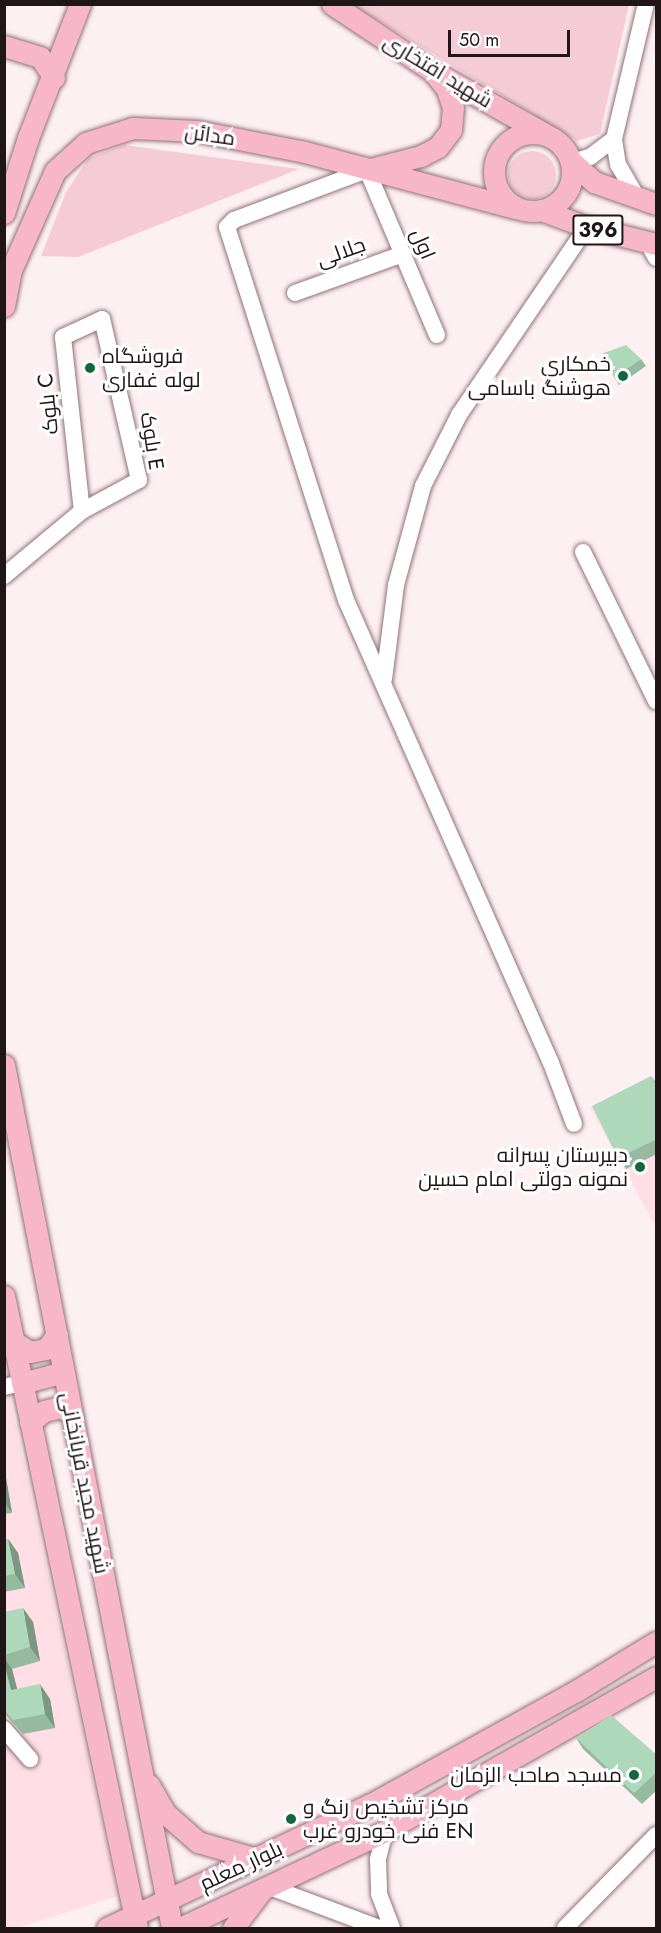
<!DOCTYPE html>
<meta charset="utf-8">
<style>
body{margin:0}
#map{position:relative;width:661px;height:1933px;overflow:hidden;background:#fdf0f2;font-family:Jost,Cairo,sans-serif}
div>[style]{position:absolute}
.built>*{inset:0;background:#ffdee5}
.green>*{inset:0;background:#f5ccd5}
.round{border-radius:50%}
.roads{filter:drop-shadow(0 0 2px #90737a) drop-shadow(0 0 2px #90737a)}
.minor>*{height:16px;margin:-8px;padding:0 8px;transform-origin:8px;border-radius:8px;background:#fff}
.major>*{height:21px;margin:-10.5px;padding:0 10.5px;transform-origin:10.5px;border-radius:10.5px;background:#f7b7c8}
.major>.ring{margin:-10.5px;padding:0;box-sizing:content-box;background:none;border:21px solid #f7b7c8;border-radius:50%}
.wall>*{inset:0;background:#95baa0}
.shaded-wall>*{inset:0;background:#799782}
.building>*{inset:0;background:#add8ba}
.dots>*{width:16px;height:16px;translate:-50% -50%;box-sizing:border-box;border:3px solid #fff;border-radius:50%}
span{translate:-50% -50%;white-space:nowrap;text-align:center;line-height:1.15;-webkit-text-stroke:6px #fff;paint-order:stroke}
.shield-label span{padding:2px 4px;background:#fff;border:2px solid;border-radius:4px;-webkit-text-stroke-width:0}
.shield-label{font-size:20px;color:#201517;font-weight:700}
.street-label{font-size:21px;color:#201517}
.poi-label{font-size:21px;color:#201517}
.left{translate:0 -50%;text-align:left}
.right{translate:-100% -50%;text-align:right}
.frame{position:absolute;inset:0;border:6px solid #201517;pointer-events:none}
.scale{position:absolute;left:448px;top:30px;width:122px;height:27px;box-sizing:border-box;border:3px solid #201517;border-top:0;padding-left:8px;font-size:18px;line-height:21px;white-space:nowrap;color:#201517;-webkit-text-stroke:4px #fff;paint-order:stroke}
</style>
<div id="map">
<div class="built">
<div style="clip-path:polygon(656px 1077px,656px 1227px,590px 1108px)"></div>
<div style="clip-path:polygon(4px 1370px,118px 1896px,17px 1928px,4px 1928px)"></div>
</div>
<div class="green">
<div style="clip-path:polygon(353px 5px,629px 5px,600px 134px,577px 141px)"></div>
<div style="clip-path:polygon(124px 145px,299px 169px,78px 257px,41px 256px,66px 192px,89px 158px)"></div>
<div class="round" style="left:508px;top:151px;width:48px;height:48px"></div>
</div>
<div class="roads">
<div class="minor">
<div style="left:572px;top:162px;width:19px;rotate:-16deg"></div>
<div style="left:590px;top:157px;width:30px;rotate:-37deg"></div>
<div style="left:638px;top:199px;width:39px;rotate:-120deg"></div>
<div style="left:618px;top:165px;width:26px;rotate:-99deg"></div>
<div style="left:614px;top:139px;width:139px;rotate:-76.7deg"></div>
<div style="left:647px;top:241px;width:19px;rotate:62deg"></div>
<div style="left:295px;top:293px;width:115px;rotate:-19.9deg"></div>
<div style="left:437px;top:335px;width:179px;rotate:-113deg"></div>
<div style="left:367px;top:170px;width:142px;rotate:159.4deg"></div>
<div style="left:234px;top:220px;width:10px;rotate:135deg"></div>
<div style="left:227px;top:227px;width:392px;rotate:72.3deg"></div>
<div style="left:346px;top:600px;width:506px;rotate:66.12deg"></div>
<div style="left:551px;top:1063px;width:65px;rotate:69.3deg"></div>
<div style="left:583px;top:552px;width:166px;rotate:63.9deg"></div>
<div style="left:4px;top:576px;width:102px;rotate:-39.8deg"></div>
<div style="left:82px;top:511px;width:65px;rotate:-28.5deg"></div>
<div style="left:139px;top:480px;width:165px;rotate:-102.9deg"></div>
<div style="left:102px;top:319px;width:43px;rotate:155.2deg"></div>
<div style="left:63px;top:337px;width:175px;rotate:83.8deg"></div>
<div style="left:384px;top:679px;width:95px;rotate:-82.7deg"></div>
<div style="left:396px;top:585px;width:103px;rotate:-74.7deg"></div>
<div style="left:423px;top:486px;width:80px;rotate:-63.1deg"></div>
<div style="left:459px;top:415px;width:227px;rotate:-55.8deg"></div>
<div style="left:4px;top:1387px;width:18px;rotate:-13deg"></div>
<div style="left:4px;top:1729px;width:40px;rotate:49deg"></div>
<div style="left:385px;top:1831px;width:30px;rotate:104deg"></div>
<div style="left:378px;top:1860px;width:34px;rotate:88deg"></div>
<div style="left:379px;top:1894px;width:36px;rotate:69deg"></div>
<div style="left:270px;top:1887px;width:116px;rotate:20.6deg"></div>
<div style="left:565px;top:1928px;width:130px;rotate:-45.6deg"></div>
</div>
<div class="major">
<div style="left:332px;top:4px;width:119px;rotate:33.7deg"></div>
<div style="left:431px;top:70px;width:131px;rotate:29.3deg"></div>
<div style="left:4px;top:46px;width:38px;rotate:17deg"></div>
<div style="left:40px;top:57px;width:25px;rotate:56deg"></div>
<div class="ring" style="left:494px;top:133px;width:57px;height:57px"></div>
<div style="left:572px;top:162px;width:30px;rotate:42deg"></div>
<div style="left:594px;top:182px;width:66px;rotate:19.5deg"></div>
<div style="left:371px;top:169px;width:52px;rotate:-14.6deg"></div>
<div style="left:421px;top:156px;width:19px;rotate:-28deg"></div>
<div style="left:438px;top:147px;width:21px;rotate:-53deg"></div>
<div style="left:451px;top:130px;width:22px;rotate:-85deg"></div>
<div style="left:453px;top:108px;width:20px;rotate:-108deg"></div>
<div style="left:447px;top:89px;width:19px;rotate:-129deg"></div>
<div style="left:541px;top:210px;width:49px;rotate:20.3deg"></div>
<div style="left:587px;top:227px;width:71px;rotate:13.8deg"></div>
<div style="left:4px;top:213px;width:79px;rotate:-72.3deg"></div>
<div style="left:28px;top:138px;width:144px;rotate:-68.8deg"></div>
<div style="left:4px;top:306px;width:37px;rotate:-79deg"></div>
<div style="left:11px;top:270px;width:108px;rotate:-66deg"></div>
<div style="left:55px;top:171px;width:42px;rotate:-42.1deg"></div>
<div style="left:86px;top:143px;width:49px;rotate:-17.7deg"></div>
<div style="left:133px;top:128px;width:64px;rotate:2.7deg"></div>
<div style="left:197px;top:131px;width:110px;rotate:11deg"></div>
<div style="left:305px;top:152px;width:218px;rotate:14.9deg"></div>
<div style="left:4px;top:1065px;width:879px;rotate:78.98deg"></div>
<div style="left:4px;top:1296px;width:646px;rotate:78.12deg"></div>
<div style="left:14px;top:1342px;width:19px;rotate:32deg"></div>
<div style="left:30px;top:1352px;width:16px;rotate:-11deg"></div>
<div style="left:46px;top:1349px;width:18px;rotate:-52deg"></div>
<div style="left:22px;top:1383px;width:43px;rotate:-14.7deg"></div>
<div style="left:30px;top:1422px;width:18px;rotate:-38deg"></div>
<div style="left:44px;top:1411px;width:16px;rotate:-14deg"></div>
<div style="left:60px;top:1407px;width:13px;rotate:27deg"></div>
<div style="left:149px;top:1785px;width:34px;rotate:60deg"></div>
<div style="left:166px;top:1814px;width:43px;rotate:41.2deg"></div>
<div style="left:198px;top:1842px;width:61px;rotate:16.1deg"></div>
<div style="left:107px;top:1928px;width:292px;rotate:-25.2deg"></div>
<div style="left:371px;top:1804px;width:234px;rotate:-28.9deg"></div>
<div style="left:576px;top:1691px;width:94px;rotate:-31.5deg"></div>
<div style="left:180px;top:1928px;width:227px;rotate:-25.3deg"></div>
<div style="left:385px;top:1831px;width:312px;rotate:-29.6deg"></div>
<div style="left:233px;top:1928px;width:46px;rotate:-52.9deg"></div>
</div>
</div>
<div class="wall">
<div style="clip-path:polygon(641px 359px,646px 366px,619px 385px,614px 377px)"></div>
<div style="clip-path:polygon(651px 1076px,657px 1084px,657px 1154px,626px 1169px,618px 1158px)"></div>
<div style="clip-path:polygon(4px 1476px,6px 1478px,12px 1513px,4px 1514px)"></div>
<div style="clip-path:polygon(8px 1539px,18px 1553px,25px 1588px,4px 1592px,4px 1540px)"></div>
<div style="clip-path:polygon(4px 1612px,33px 1622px,40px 1661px,12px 1669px,17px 1689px,50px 1699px,55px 1728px,23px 1734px,4px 1713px)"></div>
<div style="clip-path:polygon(576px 1738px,657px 1755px,657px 1790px,642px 1804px,583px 1749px)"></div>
</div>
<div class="shaded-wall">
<div style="clip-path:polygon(4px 1476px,6px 1478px,12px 1513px,4px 1502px)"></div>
<div style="clip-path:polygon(8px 1539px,18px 1553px,25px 1588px,15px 1574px)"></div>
<div style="clip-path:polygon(23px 1608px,33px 1622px,40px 1661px,30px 1647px)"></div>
<div style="clip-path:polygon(4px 1658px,12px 1669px,21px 1704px,11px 1690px,4px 1663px)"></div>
<div style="clip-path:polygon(40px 1684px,50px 1699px,55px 1728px,45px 1714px)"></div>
</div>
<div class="building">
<div style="clip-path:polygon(626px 345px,641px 359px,614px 377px,601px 354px)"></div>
<div style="clip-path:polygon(651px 1076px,657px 1087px,657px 1139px,618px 1158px,592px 1106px)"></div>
<div style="clip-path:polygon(8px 1539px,15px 1574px,4px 1576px,4px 1540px)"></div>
<div style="clip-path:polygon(23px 1608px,30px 1647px,4px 1655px,4px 1612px)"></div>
<div style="clip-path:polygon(4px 1663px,11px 1690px,40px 1684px,45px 1714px,13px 1720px,4px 1710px)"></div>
<div style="clip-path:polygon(611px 1715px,657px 1755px,657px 1772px,634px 1793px,576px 1738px)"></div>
</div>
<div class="dots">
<div style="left:90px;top:368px;background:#11693b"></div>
<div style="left:623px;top:376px;background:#11693b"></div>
<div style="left:640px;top:1167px;background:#11693b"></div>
<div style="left:634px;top:1775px;background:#11693b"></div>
<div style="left:291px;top:1819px;background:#11693b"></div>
</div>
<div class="shield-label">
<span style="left:598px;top:230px">396</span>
</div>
<div class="street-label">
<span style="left:438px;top:71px;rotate:31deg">شهید افتخاری</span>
<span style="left:210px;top:135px;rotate:8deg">مدائن</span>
<span style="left:423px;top:244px;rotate:67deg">اول</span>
<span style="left:341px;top:252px;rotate:-20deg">جلالی</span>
<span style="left:48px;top:404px;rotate:-96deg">بلوک C</span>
<span style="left:152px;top:441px;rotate:81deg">بلوک E</span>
<span style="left:85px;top:1483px;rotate:79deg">شهید مجید قربانخانی</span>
<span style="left:241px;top:1866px;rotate:-25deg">بلوار معلم</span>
</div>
<div class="poi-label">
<span class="left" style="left:102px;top:368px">فروشگاه<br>لوله غفاری</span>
<span class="right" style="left:611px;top:376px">خمکاری<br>هوشنگ باسامی</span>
<span class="right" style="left:628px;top:1167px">دبیرستان پسرانه<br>نمونه دولتی امام حسین</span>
<span class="right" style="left:622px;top:1775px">مسجد صاحب الزمان</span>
<span class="left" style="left:303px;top:1819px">مرکز تشخیص رنگ و<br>فنی خودرو غرب EN</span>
</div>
<div class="frame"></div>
<div class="scale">50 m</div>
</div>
